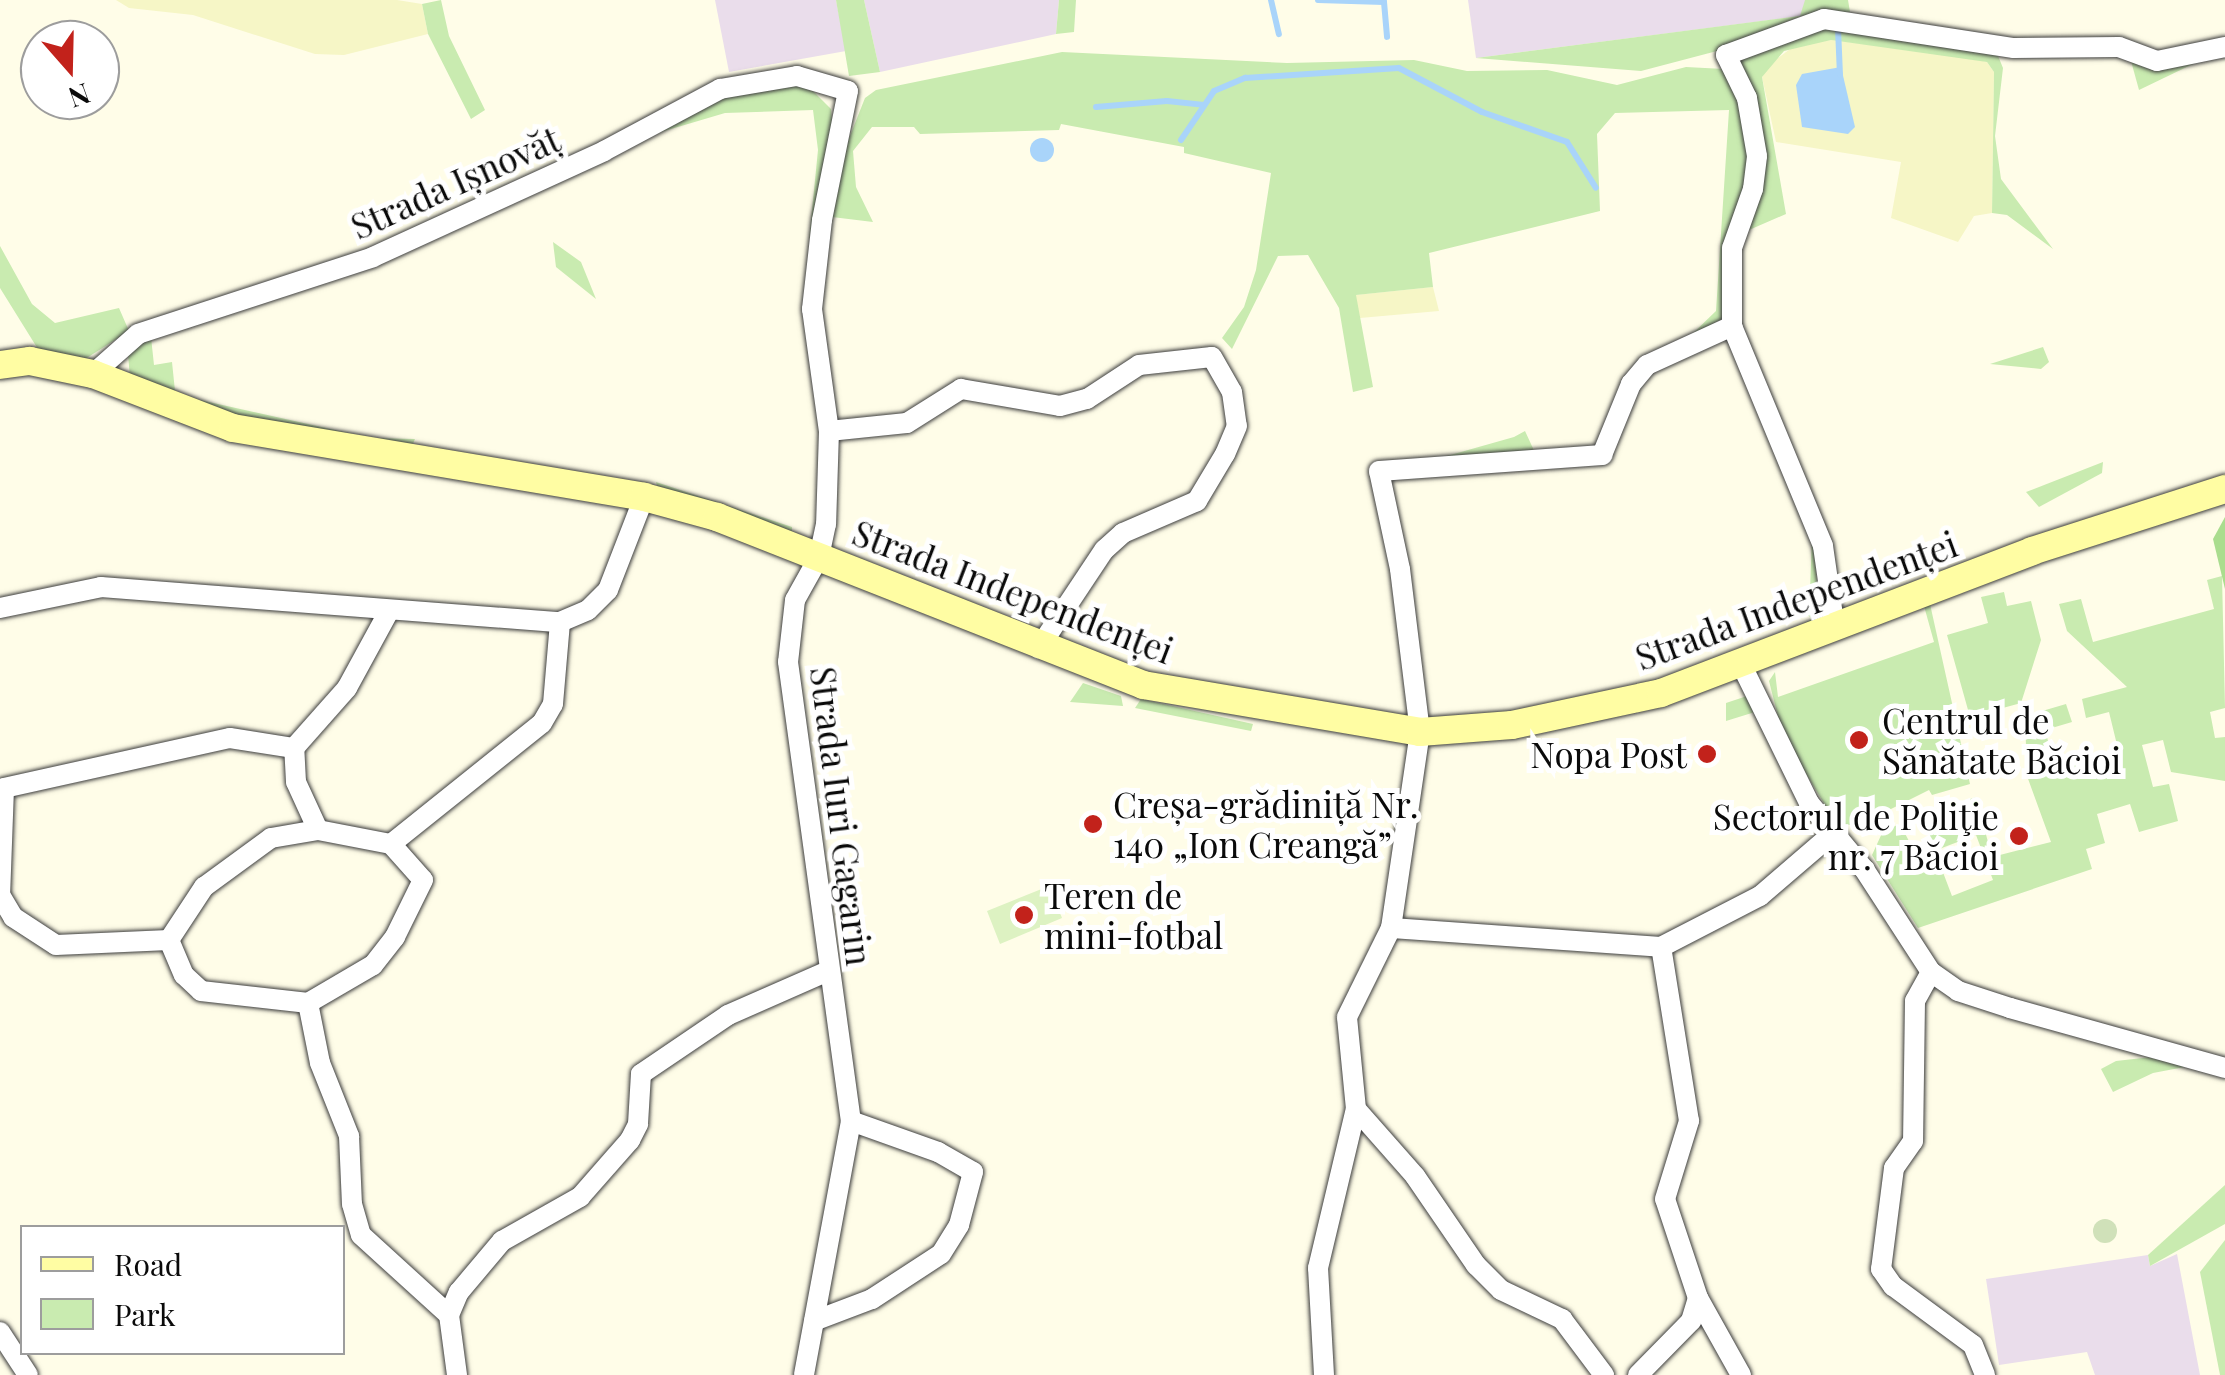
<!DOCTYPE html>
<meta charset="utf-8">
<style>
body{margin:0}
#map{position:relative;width:2225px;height:1375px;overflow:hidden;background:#fffde8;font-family:"Playfair Display",serif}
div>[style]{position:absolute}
.industrial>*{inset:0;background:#eaddeb}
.farmland>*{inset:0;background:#f6f6c6}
.green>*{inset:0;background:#c9ebb0}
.forest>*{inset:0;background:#aadd8e}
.cemetery>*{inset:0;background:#d0e1b9}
.round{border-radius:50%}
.pitch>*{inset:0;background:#ddf2c2}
.water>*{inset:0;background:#a9d4fa}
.stream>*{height:6px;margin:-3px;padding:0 3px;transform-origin:3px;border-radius:3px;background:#a9d4fa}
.roads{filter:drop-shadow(0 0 2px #3d3d3d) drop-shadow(0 0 2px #3d3d3d)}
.minor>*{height:20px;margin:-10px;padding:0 10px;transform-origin:10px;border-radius:10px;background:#fff}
.secondary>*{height:28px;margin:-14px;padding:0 14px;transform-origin:14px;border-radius:14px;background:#fffda3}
.dots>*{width:28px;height:28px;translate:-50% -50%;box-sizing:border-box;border:5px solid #fff;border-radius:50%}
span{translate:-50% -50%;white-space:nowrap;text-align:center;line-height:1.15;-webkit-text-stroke:10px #fff;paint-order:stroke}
.street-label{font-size:35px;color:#0a0a0a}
.poi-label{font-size:35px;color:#0a0a0a}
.left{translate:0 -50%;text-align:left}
.right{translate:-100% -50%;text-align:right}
.legend{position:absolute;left:20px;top:1225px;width:325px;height:130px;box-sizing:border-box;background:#fff;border:2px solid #9d9d9d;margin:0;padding:12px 18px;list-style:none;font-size:30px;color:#0a0a0a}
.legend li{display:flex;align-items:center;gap:20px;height:50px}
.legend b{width:50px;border:2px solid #9d9d9d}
.north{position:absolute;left:20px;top:20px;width:100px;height:100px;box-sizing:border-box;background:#fff;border:2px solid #9d9d9d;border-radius:50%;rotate:160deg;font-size:28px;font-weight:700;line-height:40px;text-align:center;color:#0a0a0a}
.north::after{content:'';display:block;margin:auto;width:35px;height:45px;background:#c2221b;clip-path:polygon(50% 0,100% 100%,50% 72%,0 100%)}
</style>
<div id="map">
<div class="industrial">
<div style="clip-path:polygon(715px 0,836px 0,846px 51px,729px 72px)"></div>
<div style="clip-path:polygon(864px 0,1059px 0,1056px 34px,880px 72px)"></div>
<div style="clip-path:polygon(1468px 0,1805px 0,1806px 8px,1801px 16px,1476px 58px)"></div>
<div style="clip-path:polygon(2177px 1254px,2200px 1375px,2095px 1375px,2087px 1352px,1999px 1365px,1986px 1279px,2148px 1255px,2150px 1266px)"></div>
</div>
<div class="farmland">
<div style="clip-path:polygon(116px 0,397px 0,422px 4px,428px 34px,344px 55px,315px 54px,193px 15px,129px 8px)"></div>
<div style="clip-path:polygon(1831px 40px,1966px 56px,1987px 62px,1994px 72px,1992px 213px,1974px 216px,1958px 242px,1891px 218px,1901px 162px,1776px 142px,1762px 77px,1767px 66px,1797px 44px)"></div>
<div style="clip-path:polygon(1433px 287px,1439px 311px,1360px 318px,1355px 295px)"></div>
</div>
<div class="green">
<div style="clip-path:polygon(441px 0,449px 36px,485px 110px,471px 119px,428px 34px,422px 4px)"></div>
<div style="clip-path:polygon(836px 0,864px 0,880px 72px,849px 76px)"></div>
<div style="clip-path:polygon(1059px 0,1076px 0,1074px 32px,1056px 34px)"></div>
<div style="clip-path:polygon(1805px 0,1848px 0,1850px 12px,1801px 16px,1717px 51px,1641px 71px,1476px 58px,1800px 16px)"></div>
<div style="clip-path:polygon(1810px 25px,1996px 51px,2003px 68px,1995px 136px,2001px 179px,2053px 249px,2007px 215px,1992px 213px,1994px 72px,1987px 62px,1831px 40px,1784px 51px,1762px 77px,1786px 214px,1749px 230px,1761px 193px,1738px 59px)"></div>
<div style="clip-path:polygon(1062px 52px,1287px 63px,1414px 60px,1467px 71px,1547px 70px,1617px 85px,1686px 67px,1724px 69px,1742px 102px,1751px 155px,1722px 319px,1689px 337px,1716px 311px,1729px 110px,1615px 113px,1597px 134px,1600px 211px,1429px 253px,1433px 287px,1356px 295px,1373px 387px,1353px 392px,1339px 308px,1308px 255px,1278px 256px,1232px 349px,1222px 338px,1244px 307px,1256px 270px,1271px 173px,1184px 153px,1184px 147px,1061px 124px,1059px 130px,920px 134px,914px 127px,872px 127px,853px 151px,856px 187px,873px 222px,832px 217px,844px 151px,865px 98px,876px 90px)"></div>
<div style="clip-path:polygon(2131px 61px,2195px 63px,2139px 90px)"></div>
<div style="clip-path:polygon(806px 84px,831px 109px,833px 129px,809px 240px,818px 150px,813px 110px,725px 113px,634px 140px,709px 98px)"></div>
<div style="clip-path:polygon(553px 242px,581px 262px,596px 299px,556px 267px)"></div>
<div style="clip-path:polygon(0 246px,32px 304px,55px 323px,119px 308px,129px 331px,82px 361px,41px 354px,0 288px)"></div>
<div style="clip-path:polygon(151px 337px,154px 365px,172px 362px,175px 391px,191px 398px,371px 438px,415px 439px,411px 448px,228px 414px,130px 378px,128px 354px)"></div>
<div style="clip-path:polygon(2043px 347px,2049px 362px,2041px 369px,1990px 364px)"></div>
<div style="clip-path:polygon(1525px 431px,1537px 457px,1422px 463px,1514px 437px)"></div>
<div style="clip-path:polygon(2103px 462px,2102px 473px,2039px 507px,2026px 492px)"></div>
<div style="clip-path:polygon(656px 482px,792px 527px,792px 533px,658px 490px)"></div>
<div style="clip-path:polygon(1812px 534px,1821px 619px,1754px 651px,1812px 619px,1801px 609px,1810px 591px)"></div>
<div style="clip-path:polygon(1943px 546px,1843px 600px,1843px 588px)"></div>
<div style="clip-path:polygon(2222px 576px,2225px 708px,2210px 712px,2215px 738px,2225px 737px,2225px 781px,2171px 772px,2163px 740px,2142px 745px,2153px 787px,2169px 784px,2178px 821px,2139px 832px,2130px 804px,2097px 814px,2105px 843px,2086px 849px,2092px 869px,1918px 928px,1872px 855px,1883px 831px,1900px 824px,1919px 860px,1936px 854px,1952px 896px,1993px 880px,1976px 835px,1934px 851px,1923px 814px,1976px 797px,1992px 857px,2051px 842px,2027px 776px,2025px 716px,2066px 704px,2072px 722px,2045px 730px,2055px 766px,2118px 749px,2109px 712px,2086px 718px,2082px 699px,2127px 687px,2067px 631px,2059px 604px,2081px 599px,2093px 642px,2214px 609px,2207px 580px)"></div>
<div style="clip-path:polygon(2004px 592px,2007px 606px,2031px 601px,2041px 640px,2021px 703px,1970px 717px,1947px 635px,1988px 623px,1981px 597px)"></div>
<div style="clip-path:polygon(1930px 604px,1970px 784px,1932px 795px,1929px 790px,1857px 826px,1836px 823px,1783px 736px,1769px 681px,1775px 672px,1778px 697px,1934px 642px,1924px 606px)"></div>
<div style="clip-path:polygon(1083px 683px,1121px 696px,1123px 706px,1070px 702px)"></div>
<div style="clip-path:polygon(1750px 695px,1755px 712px,1726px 721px,1726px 703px)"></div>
<div style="clip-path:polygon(1141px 699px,1253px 724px,1251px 731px,1135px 708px)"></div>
<div style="clip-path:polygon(2169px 1055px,2190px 1066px,2153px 1073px,2113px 1092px,2101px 1069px,2116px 1061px)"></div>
<div style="clip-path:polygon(2225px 1185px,2225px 1224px,2150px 1266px,2148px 1255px)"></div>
<div style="clip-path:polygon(2225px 1240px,2225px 1375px,2220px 1375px,2200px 1272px)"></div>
</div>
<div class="forest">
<div style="clip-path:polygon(2225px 517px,2225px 589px,2213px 539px)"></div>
</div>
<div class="cemetery">
<div class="round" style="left:2093px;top:1219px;width:24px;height:24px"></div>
</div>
<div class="pitch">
<div style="clip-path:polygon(1049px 886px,1062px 918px,1000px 944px,987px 911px)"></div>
</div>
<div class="water">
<div style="clip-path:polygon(1841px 67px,1855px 127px,1848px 134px,1802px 127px,1796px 85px,1802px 74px)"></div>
<div class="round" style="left:1030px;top:138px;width:24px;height:24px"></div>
</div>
<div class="stream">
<div style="left:1271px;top:0;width:35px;rotate:77deg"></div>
<div style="left:1318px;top:0;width:66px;rotate:1.7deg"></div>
<div style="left:1384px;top:2px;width:35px;rotate:85deg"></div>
<div style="left:1838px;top:28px;width:47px;rotate:87.6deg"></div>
<div style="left:1096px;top:107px;width:71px;rotate:-4.8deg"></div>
<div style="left:1167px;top:101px;width:37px;rotate:6deg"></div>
<div style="left:1181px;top:140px;width:59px;rotate:-56deg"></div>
<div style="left:1214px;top:91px;width:34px;rotate:-23deg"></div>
<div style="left:1245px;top:78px;width:154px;rotate:-3.7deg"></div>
<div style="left:1399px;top:68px;width:94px;rotate:27.9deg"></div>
<div style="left:1482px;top:112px;width:90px;rotate:19.4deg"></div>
<div style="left:1567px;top:142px;width:54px;rotate:57.8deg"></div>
</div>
<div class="roads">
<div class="minor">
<div style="left:1732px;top:326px;width:238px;rotate:67.5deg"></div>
<div style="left:1823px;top:546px;width:84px;rotate:81.8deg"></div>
<div style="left:93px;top:374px;width:60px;rotate:-41.6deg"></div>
<div style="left:138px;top:334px;width:247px;rotate:-18.1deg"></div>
<div style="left:373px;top:257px;width:254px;rotate:-24.6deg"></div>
<div style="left:604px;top:151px;width:132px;rotate:-28.1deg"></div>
<div style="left:720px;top:89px;width:78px;rotate:-9.6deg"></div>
<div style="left:797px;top:76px;width:53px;rotate:16.4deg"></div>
<div style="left:848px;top:91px;width:132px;rotate:101.4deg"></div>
<div style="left:822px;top:220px;width:90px;rotate:96.4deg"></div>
<div style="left:812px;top:309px;width:123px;rotate:82.1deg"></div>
<div style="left:829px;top:431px;width:93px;rotate:91.8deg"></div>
<div style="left:826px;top:524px;width:34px;rotate:102deg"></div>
<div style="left:819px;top:557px;width:49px;rotate:119.2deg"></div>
<div style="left:795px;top:600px;width:62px;rotate:96.4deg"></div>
<div style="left:788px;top:662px;width:463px;rotate:82.2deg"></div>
<div style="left:851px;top:1121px;width:258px;rotate:100.5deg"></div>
<div style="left:829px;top:431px;width:78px;rotate:-5.9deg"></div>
<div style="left:907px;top:423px;width:64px;rotate:-32.2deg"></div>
<div style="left:961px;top:389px;width:100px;rotate:9.7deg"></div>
<div style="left:1060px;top:406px;width:28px;rotate:-15deg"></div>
<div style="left:1087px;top:399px;width:62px;rotate:-33.2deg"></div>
<div style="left:1139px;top:365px;width:73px;rotate:-6.3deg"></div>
<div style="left:1212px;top:357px;width:40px;rotate:60.3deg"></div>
<div style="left:1232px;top:392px;width:34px;rotate:82deg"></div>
<div style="left:1237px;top:426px;width:30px;rotate:113deg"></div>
<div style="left:1225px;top:454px;width:55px;rotate:120.8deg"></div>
<div style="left:1197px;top:501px;width:81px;rotate:156.6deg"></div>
<div style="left:1123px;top:533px;width:25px;rotate:138deg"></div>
<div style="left:1104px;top:550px;width:118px;rotate:123.6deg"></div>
<div style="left:0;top:608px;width:103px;rotate:-11.7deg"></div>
<div style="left:101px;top:587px;width:460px;rotate:4.4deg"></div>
<div style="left:1742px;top:666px;width:153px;rotate:63.9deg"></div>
<div style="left:1809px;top:803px;width:86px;rotate:50.2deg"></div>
<div style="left:1864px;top:869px;width:123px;rotate:57deg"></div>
<div style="left:1931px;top:972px;width:33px;rotate:35deg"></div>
<div style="left:1958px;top:991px;width:55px;rotate:18.1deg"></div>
<div style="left:2010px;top:1008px;width:223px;rotate:15.6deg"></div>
<div style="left:4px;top:788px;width:107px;rotate:92.1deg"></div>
<div style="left:0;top:895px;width:26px;rotate:59deg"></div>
<div style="left:13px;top:917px;width:51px;rotate:33.1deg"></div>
<div style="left:56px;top:945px;width:113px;rotate:-2.5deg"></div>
<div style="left:4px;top:788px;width:231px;rotate:-12.5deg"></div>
<div style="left:230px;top:738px;width:65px;rotate:8.9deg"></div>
<div style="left:318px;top:830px;width:53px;rotate:-114.6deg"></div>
<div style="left:296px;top:782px;width:34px;rotate:-93deg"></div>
<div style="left:294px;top:748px;width:80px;rotate:-48.5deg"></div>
<div style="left:347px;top:688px;width:88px;rotate:-61.4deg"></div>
<div style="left:391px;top:844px;width:193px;rotate:-38.7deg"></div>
<div style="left:542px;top:723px;width:22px;rotate:-60deg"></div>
<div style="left:553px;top:704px;width:82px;rotate:-85.1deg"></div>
<div style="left:560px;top:622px;width:30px;rotate:-23deg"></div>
<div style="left:588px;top:610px;width:28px;rotate:-45deg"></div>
<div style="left:608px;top:590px;width:100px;rotate:-68.8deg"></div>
<div style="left:1391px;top:928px;width:271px;rotate:4deg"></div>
<div style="left:169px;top:940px;width:64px;rotate:-56.6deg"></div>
<div style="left:204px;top:887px;width:83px;rotate:-36.2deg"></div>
<div style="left:271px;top:838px;width:48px;rotate:-9.7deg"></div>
<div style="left:318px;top:830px;width:74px;rotate:10.9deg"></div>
<div style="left:391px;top:844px;width:48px;rotate:48.4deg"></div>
<div style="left:423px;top:880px;width:64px;rotate:116.2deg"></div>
<div style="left:395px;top:937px;width:36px;rotate:128deg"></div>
<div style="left:373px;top:965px;width:75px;rotate:149.7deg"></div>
<div style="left:169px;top:940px;width:38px;rotate:67deg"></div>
<div style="left:184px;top:975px;width:23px;rotate:43deg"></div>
<div style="left:201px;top:991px;width:108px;rotate:6.4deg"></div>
<div style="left:1931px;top:972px;width:33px;rotate:119deg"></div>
<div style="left:1915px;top:1001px;width:140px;rotate:90.8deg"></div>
<div style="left:1913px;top:1141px;width:33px;rotate:125deg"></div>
<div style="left:1894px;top:1168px;width:102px;rotate:97.3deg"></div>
<div style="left:1881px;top:1269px;width:21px;rotate:55deg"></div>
<div style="left:1893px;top:1286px;width:99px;rotate:36.4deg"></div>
<div style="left:1973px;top:1345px;width:32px;rotate:68deg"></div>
<div style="left:308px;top:1003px;width:61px;rotate:78.7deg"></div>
<div style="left:320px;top:1063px;width:79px;rotate:68.3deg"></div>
<div style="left:349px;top:1136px;width:68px;rotate:87.5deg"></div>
<div style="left:352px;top:1204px;width:32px;rotate:74deg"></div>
<div style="left:361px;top:1235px;width:119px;rotate:42.3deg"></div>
<div style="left:1356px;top:1109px;width:89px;rotate:48.6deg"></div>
<div style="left:1415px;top:1176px;width:108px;rotate:55.6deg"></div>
<div style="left:1476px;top:1265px;width:35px;rotate:45deg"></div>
<div style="left:1501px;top:1290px;width:68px;rotate:25.4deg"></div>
<div style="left:1562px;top:1319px;width:70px;rotate:53.1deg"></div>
<div style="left:1698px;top:1298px;width:88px;rotate:60.8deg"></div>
<div style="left:449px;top:1315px;width:25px;rotate:-67deg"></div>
<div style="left:459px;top:1292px;width:67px;rotate:-49.9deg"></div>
<div style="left:502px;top:1241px;width:90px;rotate:-29.4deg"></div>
<div style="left:580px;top:1197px;width:76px;rotate:-48.7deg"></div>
<div style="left:630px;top:1140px;width:18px;rotate:-63deg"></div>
<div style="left:638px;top:1124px;width:50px;rotate:-86.6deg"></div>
<div style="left:641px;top:1074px;width:105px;rotate:-34.1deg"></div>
<div style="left:728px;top:1015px;width:109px;rotate:-23.7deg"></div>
<div style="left:449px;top:1315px;width:61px;rotate:82.4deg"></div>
<div style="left:814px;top:1321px;width:62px;rotate:-20.8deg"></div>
<div style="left:872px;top:1299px;width:82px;rotate:-33.1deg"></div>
<div style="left:941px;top:1254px;width:34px;rotate:-58deg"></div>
<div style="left:959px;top:1225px;width:55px;rotate:-75.2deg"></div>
<div style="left:973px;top:1172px;width:40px;rotate:-150.3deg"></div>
<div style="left:938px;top:1152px;width:92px;rotate:-160.4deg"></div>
<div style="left:0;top:1332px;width:51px;rotate:56.9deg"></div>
<div style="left:1324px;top:1375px;width:107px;rotate:-93.2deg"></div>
<div style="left:1318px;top:1268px;width:163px;rotate:-76.6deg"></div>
<div style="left:1356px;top:1109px;width:92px;rotate:-95.6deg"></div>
<div style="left:1347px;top:1017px;width:99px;rotate:-63.7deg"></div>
<div style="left:1391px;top:928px;width:198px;rotate:-81.6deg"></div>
<div style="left:1420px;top:732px;width:164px;rotate:-97deg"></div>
<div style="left:1400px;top:569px;width:100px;rotate:-102.1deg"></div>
<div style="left:1379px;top:471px;width:224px;rotate:-4.1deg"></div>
<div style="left:1602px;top:455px;width:77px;rotate:-67.8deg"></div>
<div style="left:1631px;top:384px;width:25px;rotate:-50deg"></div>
<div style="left:1647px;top:365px;width:94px;rotate:-24.6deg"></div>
<div style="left:1732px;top:326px;width:78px;rotate:-90deg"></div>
<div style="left:1732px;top:248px;width:63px;rotate:-70.4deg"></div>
<div style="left:1753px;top:189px;width:33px;rotate:-83deg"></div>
<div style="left:1757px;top:156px;width:59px;rotate:-99.8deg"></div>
<div style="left:1747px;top:98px;width:48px;rotate:-116deg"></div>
<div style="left:1726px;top:55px;width:104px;rotate:-20.2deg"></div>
<div style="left:1824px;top:19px;width:192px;rotate:8.7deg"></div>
<div style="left:2014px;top:48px;width:105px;rotate:-0.5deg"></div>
<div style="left:2119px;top:47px;width:40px;rotate:20.2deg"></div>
<div style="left:2157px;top:61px;width:69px;rotate:-11.6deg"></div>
<div style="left:1638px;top:1375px;width:76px;rotate:-45.5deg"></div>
<div style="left:1691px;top:1321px;width:24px;rotate:-73deg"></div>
<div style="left:1698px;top:1298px;width:104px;rotate:-108.4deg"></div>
<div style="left:1665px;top:1199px;width:82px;rotate:-72.9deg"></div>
<div style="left:1689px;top:1121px;width:176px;rotate:-99.1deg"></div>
<div style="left:1661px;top:947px;width:111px;rotate:-27.3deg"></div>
<div style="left:1760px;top:896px;width:95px;rotate:-40.7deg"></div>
</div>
<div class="secondary">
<div style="left:0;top:365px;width:30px;rotate:-8deg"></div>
<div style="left:30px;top:361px;width:64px;rotate:11.7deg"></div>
<div style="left:93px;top:374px;width:150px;rotate:21.1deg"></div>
<div style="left:233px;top:428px;width:417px;rotate:9.5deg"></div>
<div style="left:644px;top:497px;width:76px;rotate:15.3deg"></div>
<div style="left:717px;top:517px;width:458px;rotate:21.5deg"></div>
<div style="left:1143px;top:685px;width:281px;rotate:9.6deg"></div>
<div style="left:1420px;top:732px;width:92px;rotate:-4.4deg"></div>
<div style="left:1512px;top:725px;width:152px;rotate:-12.1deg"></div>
<div style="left:1661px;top:693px;width:397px;rotate:-20.9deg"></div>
<div style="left:2032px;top:551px;width:203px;rotate:-17.8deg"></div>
</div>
</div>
<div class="dots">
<div style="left:1859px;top:740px;background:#c2221b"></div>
<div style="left:1707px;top:754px;background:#c2221b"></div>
<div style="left:1093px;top:824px;background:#c2221b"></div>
<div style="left:2019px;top:836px;background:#c2221b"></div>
<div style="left:1024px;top:915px;background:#c2221b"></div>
</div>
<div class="street-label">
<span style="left:455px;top:182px;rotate:-24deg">Strada Ișnovăț</span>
<span style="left:1013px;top:591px;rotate:21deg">Strada Independenței</span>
<span style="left:1796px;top:600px;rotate:-20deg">Strada Independenței</span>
<span style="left:842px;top:816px;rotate:83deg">Strada Iuri Gagarin</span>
</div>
<div class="poi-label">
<span class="left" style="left:1882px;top:740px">Centrul de<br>Sănătate Băcioi</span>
<span class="right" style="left:1687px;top:754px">Nopa Post</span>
<span class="left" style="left:1113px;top:824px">Creșa-grădiniță Nr.<br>140 „Ion Creangă”</span>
<span class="right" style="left:1999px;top:836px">Sectorul de Poliţie<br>nr. 7 Băcioi</span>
<span class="left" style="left:1044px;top:915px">Teren de<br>mini-fotbal</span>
</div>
<ul class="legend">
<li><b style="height:12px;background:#fffda3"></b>Road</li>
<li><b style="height:28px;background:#c9ebb0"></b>Park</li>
</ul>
<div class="north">N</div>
</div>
